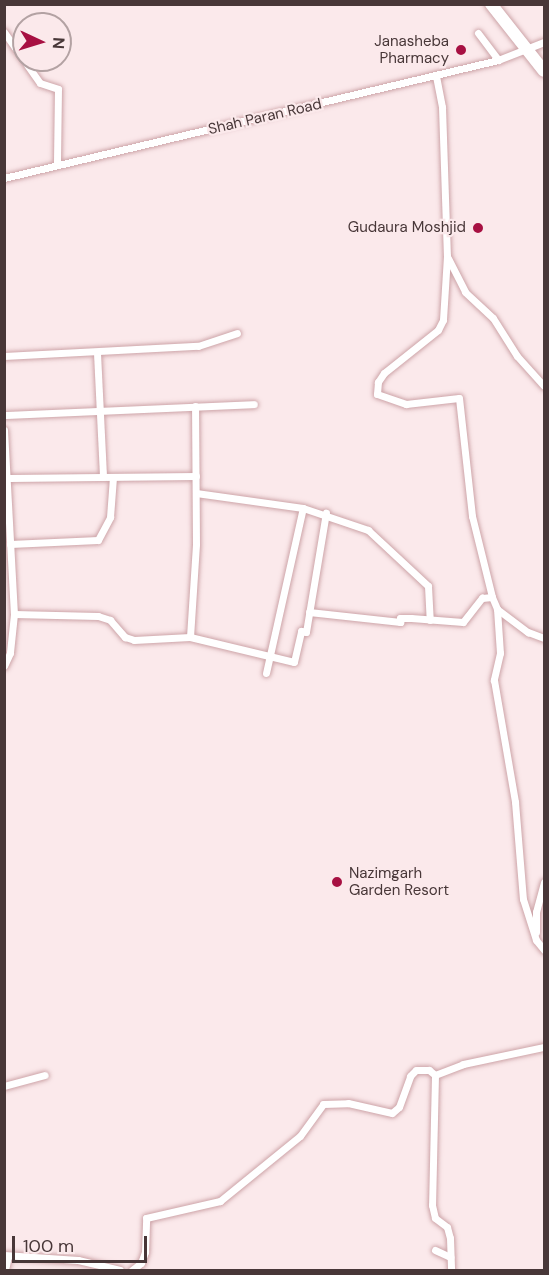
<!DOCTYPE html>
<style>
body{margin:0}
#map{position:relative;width:549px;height:1275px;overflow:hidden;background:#fbe9eb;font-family:"DM Sans",sans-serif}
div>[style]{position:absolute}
.roads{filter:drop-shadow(0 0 2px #cda4a8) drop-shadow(0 0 2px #cda4a8)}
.minor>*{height:7px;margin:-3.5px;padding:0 3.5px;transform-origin:3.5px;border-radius:3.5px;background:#fff}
.trunk>*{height:12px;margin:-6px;padding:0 6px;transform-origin:6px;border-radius:6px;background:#fff}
.dots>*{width:16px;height:16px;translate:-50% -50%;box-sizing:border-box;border:3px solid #fbe9eb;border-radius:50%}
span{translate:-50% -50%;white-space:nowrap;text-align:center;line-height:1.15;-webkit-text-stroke:4.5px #fbe9eb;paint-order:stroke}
.poi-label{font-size:15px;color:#483738}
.right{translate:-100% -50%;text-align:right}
.left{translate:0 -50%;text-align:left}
.street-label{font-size:15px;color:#483738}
.frame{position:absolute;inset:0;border:6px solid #483738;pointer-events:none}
.north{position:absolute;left:12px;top:12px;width:60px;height:60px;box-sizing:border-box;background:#fbe9eb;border:2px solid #b3a2a3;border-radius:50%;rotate:94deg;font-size:16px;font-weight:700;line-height:24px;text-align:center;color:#483738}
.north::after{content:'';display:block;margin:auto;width:21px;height:27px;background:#a71042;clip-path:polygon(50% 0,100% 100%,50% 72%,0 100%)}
.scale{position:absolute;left:12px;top:1236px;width:135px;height:27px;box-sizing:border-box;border:3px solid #483738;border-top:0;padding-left:8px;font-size:18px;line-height:21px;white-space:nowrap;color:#483738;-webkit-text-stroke:4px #fbe9eb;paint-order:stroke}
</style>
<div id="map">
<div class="roads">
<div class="minor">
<div style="left:4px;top:32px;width:62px;rotate:54.8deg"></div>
<div style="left:40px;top:83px;width:19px;rotate:18deg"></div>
<div style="left:58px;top:89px;width:75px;rotate:90.8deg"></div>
<div style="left:478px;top:33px;width:34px;rotate:53deg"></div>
<div style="left:436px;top:76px;width:32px;rotate:79deg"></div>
<div style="left:442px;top:107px;width:149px;rotate:88.1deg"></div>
<div style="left:447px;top:256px;width:64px;rotate:93.6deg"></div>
<div style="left:443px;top:320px;width:11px;rotate:117deg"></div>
<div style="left:438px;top:330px;width:69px;rotate:141.5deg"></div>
<div style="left:384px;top:373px;width:11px;rotate:124deg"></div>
<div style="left:378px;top:382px;width:12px;rotate:95deg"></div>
<div style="left:377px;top:394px;width:31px;rotate:19deg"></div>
<div style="left:406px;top:404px;width:53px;rotate:-6.5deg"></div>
<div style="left:459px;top:398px;width:119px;rotate:83.7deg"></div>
<div style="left:472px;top:516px;width:83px;rotate:76.1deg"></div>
<div style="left:492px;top:597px;width:13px;rotate:67deg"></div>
<div style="left:497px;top:609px;width:39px;rotate:37deg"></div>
<div style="left:528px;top:632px;width:17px;rotate:21deg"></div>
<div style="left:4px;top:178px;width:508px;rotate:-13.43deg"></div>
<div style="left:498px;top:60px;width:49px;rotate:-21.4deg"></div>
<div style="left:448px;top:258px;width:38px;rotate:63deg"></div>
<div style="left:465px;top:292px;width:38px;rotate:43deg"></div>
<div style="left:493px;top:318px;width:45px;rotate:57.7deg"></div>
<div style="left:517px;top:356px;width:40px;rotate:48deg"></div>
<div style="left:97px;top:353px;width:124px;rotate:87.2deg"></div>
<div style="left:4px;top:356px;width:194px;rotate:-3deg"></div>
<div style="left:198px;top:346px;width:41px;rotate:-18.4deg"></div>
<div style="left:4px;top:415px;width:250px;rotate:-2.5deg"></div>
<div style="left:4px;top:430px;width:184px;rotate:86.9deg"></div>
<div style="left:14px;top:614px;width:39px;rotate:96deg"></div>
<div style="left:10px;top:653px;width:14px;rotate:115deg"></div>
<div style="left:9px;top:478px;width:187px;rotate:-0.6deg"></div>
<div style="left:196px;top:493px;width:108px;rotate:8deg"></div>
<div style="left:303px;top:508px;width:69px;rotate:18.7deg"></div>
<div style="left:368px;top:530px;width:82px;rotate:43deg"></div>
<div style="left:428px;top:586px;width:34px;rotate:87deg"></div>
<div style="left:10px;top:544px;width:88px;rotate:-2.6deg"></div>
<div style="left:98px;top:540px;width:26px;rotate:-62deg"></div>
<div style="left:110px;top:517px;width:40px;rotate:-85.7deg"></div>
<div style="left:497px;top:609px;width:44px;rotate:86.1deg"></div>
<div style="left:500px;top:653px;width:28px;rotate:103deg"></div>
<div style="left:494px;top:680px;width:124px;rotate:80.2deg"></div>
<div style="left:515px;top:802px;width:97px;rotate:85.3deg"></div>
<div style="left:523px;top:899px;width:43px;rotate:72.4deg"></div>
<div style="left:536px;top:940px;width:13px;rotate:51deg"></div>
<div style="left:309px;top:612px;width:92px;rotate:6.3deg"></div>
<div style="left:400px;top:622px;width:4px;rotate:-90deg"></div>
<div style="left:400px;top:618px;width:11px"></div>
<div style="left:411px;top:618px;width:52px;rotate:4.4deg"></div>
<div style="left:463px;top:622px;width:31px;rotate:-52deg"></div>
<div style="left:482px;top:598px;width:10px;rotate:-6deg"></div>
<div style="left:14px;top:614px;width:84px;rotate:1.4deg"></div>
<div style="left:98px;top:616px;width:13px;rotate:18deg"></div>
<div style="left:110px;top:620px;width:23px;rotate:49deg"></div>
<div style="left:125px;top:637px;width:9px;rotate:18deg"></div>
<div style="left:134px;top:640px;width:56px;rotate:-3.1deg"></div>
<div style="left:190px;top:637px;width:107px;rotate:13.5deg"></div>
<div style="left:294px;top:662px;width:32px;rotate:-77deg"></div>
<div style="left:301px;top:631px;width:5px;rotate:11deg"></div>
<div style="left:306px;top:632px;width:121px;rotate:-80.5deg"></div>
<div style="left:190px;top:637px;width:93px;rotate:-86.3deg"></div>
<div style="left:196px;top:544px;width:138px;rotate:-90.4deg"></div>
<div style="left:266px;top:673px;width:169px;rotate:-77.4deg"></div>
<div style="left:536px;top:932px;width:20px;rotate:-90deg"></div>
<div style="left:536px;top:912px;width:31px;rotate:-75deg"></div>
<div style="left:435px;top:1075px;width:130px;rotate:91.3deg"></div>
<div style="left:432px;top:1205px;width:13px;rotate:77deg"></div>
<div style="left:435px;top:1218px;width:15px;rotate:37deg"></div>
<div style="left:447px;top:1227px;width:11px;rotate:75deg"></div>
<div style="left:450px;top:1238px;width:32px;rotate:88deg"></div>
<div style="left:4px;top:1086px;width:42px;rotate:-15deg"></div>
<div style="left:435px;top:1250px;width:17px;rotate:25deg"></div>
<div style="left:4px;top:1255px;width:74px;rotate:3.9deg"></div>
<div style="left:78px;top:1260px;width:43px;rotate:13.4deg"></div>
<div style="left:5px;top:1270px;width:14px;rotate:-78deg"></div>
<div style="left:132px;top:1270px;width:11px;rotate:-38deg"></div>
<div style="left:141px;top:1263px;width:12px;rotate:-70deg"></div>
<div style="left:145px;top:1252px;width:34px;rotate:-88deg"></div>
<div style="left:146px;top:1218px;width:76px;rotate:-12.9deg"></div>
<div style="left:220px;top:1201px;width:103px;rotate:-39.1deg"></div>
<div style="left:300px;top:1136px;width:39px;rotate:-54deg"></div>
<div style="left:323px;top:1104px;width:25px;rotate:-2deg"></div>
<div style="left:348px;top:1103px;width:45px;rotate:12.8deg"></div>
<div style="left:392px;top:1113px;width:9px;rotate:-41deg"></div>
<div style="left:399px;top:1107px;width:33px;rotate:-70deg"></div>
<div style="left:410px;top:1076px;width:8px;rotate:-45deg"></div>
<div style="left:416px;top:1070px;width:13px"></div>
<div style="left:429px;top:1070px;width:8px;rotate:40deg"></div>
<div style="left:435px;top:1075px;width:30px;rotate:-21deg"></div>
<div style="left:463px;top:1064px;width:83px;rotate:-11.9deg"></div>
</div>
<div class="trunk">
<div style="left:491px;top:4px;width:85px;rotate:51.7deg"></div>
</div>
</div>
<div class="dots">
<div style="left:461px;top:50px;background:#a71042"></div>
<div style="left:478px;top:228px;background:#a71042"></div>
<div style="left:337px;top:882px;background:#a71042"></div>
</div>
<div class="poi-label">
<span class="right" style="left:449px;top:50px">Janasheba<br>Pharmacy</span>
<span class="right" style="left:466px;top:228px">Gudaura Moshjid</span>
<span class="left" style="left:349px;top:882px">Nazimgarh<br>Garden Resort</span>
</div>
<div class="street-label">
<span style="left:265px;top:117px;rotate:-13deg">Shah Paran Road</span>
</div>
<div class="frame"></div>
<div class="north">N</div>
<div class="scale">100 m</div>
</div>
